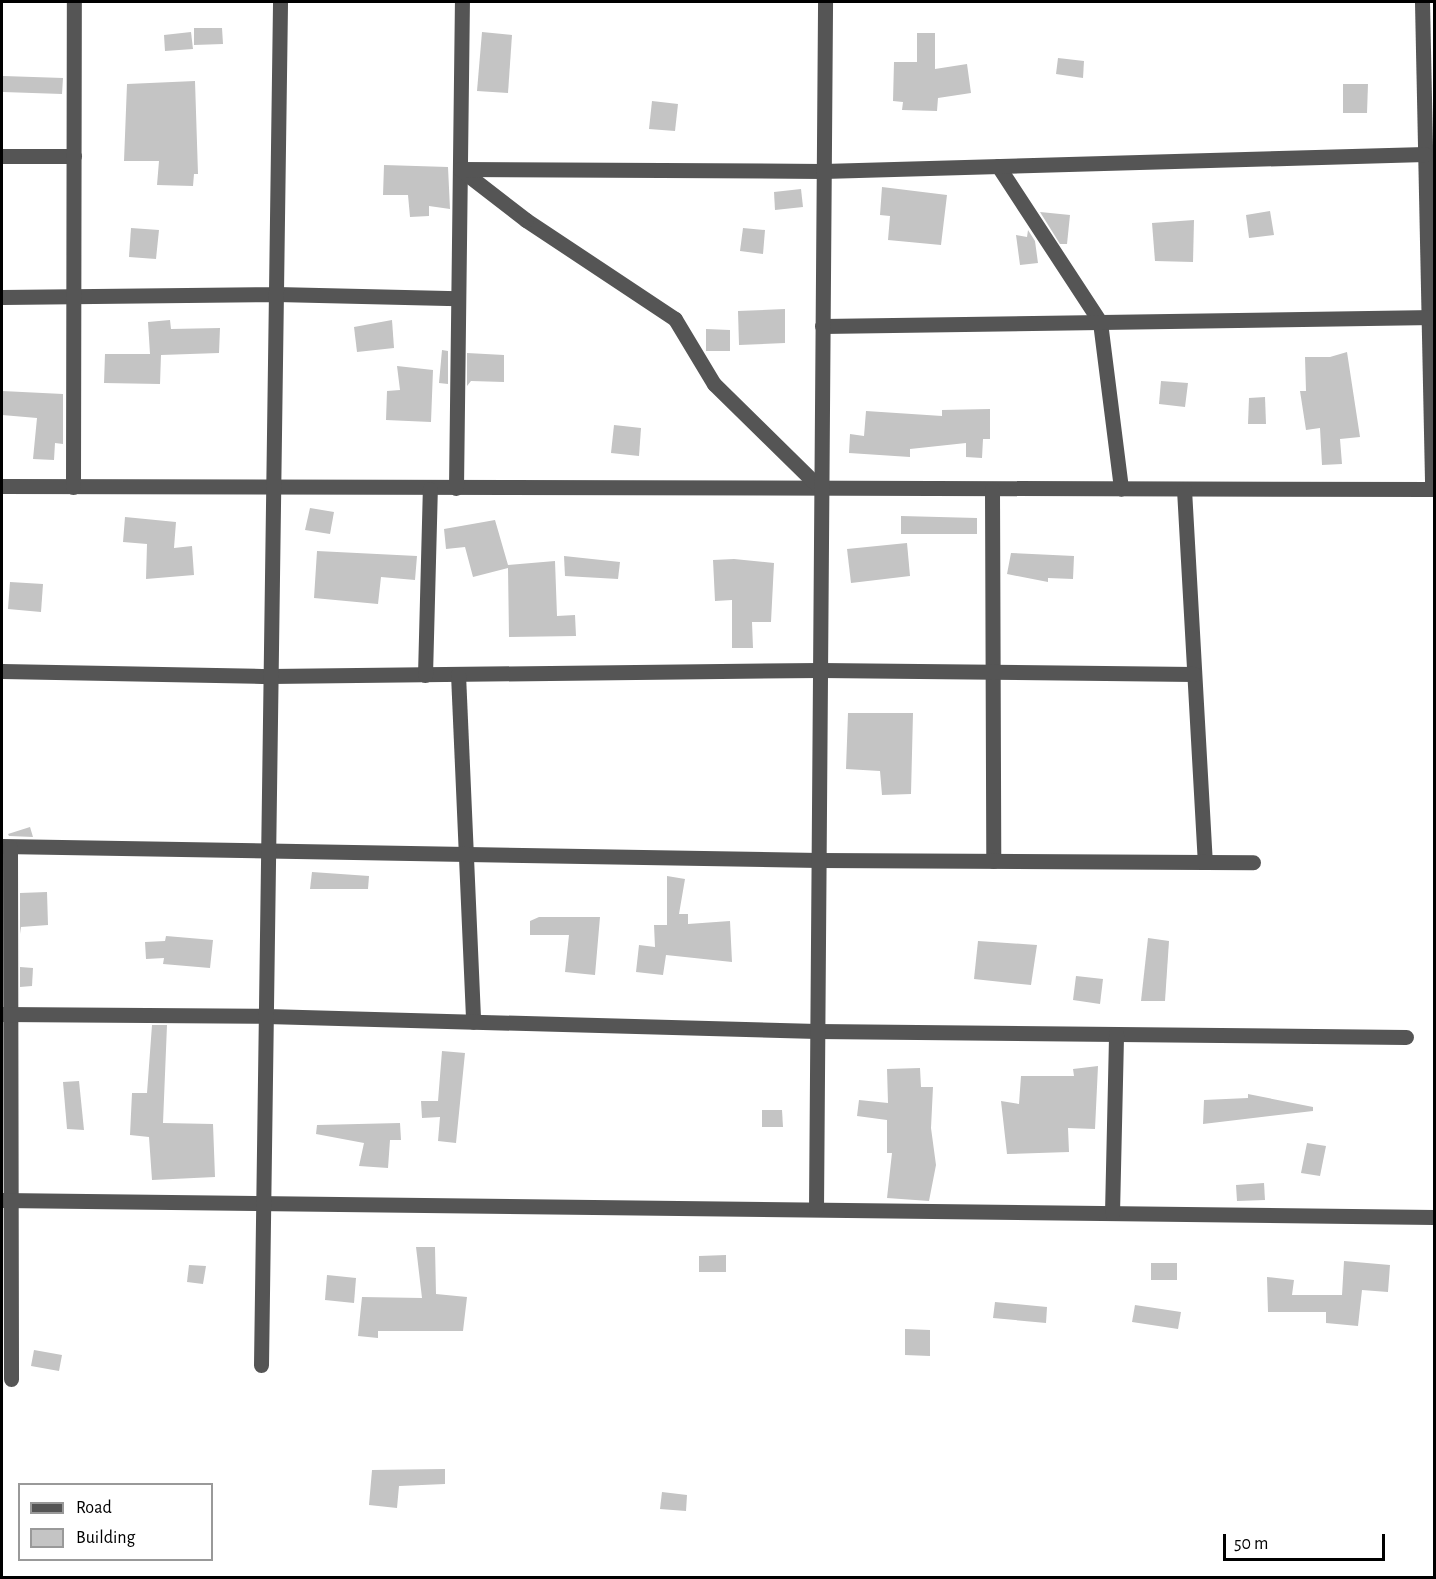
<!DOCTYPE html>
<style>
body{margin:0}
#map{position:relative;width:1436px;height:1579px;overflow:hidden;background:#fff;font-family:"Alegreya Sans",sans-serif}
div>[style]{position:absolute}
.building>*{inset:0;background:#c4c4c4}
.minor>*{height:15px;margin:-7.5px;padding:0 7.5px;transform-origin:7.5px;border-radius:7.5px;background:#555}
span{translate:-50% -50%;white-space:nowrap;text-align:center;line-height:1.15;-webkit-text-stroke:4.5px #fff;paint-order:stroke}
.frame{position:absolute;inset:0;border:3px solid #000;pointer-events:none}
.legend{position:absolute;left:18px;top:1483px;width:195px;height:78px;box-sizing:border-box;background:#fff;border:2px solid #999;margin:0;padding:8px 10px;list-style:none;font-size:18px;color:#000}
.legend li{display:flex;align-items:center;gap:12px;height:30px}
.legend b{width:30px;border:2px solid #999}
.scale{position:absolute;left:1223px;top:1534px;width:162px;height:27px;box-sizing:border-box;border:3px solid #000;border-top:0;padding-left:8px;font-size:18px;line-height:21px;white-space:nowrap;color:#000;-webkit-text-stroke:4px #fff;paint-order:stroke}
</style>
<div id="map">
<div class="building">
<div style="clip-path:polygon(194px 28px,222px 28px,223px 44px,194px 45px)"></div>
<div style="clip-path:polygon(191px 32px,193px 49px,165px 51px,164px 35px)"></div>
<div style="clip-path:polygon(482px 32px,512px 35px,508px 93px,477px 91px)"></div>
<div style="clip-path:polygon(917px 33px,935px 33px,935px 69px,967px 64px,971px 93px,938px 98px,937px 111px,902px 110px,903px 102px,893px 101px,894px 62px,917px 62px)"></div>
<div style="clip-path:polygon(1058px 58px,1084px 61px,1083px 78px,1056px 74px)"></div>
<div style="clip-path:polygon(3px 76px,63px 78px,62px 94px,3px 92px)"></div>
<div style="clip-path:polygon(195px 81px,198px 174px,194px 174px,193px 186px,157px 185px,159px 161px,124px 161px,127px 84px)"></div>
<div style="clip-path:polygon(1343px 84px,1368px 84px,1367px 113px,1343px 113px)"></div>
<div style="clip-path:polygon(652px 101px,678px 104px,675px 131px,649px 129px)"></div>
<div style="clip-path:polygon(384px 165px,448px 167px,450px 209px,429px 206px,429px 216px,410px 217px,408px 195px,383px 195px)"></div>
<div style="clip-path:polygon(882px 187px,947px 195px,941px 245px,888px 240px,890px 216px,880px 215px)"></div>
<div style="clip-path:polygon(801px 189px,803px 207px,775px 210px,774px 192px)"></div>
<div style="clip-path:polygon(1270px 211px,1274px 235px,1249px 238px,1246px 215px)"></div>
<div style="clip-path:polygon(1040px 212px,1070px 215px,1067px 244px,1060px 244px)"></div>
<div style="clip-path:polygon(1194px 220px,1193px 262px,1155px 261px,1152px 223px)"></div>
<div style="clip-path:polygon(131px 228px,159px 230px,156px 259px,129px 257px)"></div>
<div style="clip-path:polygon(743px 228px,765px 230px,763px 254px,740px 251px)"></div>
<div style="clip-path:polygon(1028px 230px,1035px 241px,1038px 263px,1020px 265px,1016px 235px,1027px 237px)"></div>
<div style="clip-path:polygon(785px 309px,785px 343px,739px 345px,738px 311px)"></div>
<div style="clip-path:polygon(170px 320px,171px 329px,220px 328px,219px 353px,161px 355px,160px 384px,104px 383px,105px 354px,150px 354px,148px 322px)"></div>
<div style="clip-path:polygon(392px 320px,394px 348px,357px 352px,354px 327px)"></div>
<div style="clip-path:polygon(706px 329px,730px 330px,730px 351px,706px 351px)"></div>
<div style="clip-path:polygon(442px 350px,448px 351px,448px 384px,439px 383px)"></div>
<div style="clip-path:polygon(1347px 352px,1360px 437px,1340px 439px,1342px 464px,1322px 465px,1320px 428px,1306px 430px,1300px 391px,1306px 391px,1305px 357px,1330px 357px)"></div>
<div style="clip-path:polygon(467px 353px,504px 355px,504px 382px,471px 381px,467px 386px)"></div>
<div style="clip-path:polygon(397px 366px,433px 370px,431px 422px,386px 420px,387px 391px,400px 390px)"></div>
<div style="clip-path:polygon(1161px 381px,1188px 383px,1185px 407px,1159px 404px)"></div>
<div style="clip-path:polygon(2px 391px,63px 394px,63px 444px,55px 443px,54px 460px,33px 459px,37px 418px,2px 415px)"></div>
<div style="clip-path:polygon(1265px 397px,1266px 424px,1248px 424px,1249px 398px)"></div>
<div style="clip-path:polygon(990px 409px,990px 439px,983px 439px,982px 458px,966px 457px,966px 443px,910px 449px,910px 457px,849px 453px,850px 434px,864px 436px,866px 411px,942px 416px,942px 410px)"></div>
<div style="clip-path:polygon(614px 425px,641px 428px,639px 456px,611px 453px)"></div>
<div style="clip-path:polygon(310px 508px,334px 512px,330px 534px,305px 530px)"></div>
<div style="clip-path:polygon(901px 516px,977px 518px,977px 534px,901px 534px)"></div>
<div style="clip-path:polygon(125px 517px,176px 522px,174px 548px,192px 546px,194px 575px,146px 579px,147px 544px,123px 542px)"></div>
<div style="clip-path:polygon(495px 520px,508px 565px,555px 561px,557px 616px,575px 615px,576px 636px,509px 637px,508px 568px,473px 577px,465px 547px,446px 549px,444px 529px)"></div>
<div style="clip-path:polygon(907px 543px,910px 576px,851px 583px,847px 549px)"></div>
<div style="clip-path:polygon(317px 551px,417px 556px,415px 580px,381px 577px,378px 604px,314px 598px)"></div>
<div style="clip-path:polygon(1011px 553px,1074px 556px,1073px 579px,1048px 578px,1048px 582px,1007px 574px)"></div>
<div style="clip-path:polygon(564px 556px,620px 562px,618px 579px,565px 576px)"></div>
<div style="clip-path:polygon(734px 559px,774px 563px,771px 622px,752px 622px,753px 648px,732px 648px,732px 600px,715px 601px,713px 560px)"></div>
<div style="clip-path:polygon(10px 582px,43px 584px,41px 612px,8px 609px)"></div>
<div style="clip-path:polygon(848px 713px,913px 713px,911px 794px,882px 795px,880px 771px,846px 769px)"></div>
<div style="clip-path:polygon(30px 827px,33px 837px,9px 836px,8px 834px)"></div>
<div style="clip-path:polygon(312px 872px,369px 876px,368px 889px,310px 889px)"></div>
<div style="clip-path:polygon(667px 876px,685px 879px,679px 914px,688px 914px,688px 924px,730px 921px,732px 962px,666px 955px,663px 975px,636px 972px,639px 945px,655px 947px,654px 925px,667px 925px)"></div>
<div style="clip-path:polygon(47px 892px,48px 925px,21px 927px,20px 934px,20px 893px)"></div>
<div style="clip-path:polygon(539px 917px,600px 917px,595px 975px,565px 972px,569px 935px,530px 935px,530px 921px)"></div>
<div style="clip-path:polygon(166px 936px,213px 940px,210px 968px,163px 964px,164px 958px,146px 959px,145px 942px,165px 941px)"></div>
<div style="clip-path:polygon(1148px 938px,1169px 941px,1165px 1001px,1141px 1001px)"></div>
<div style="clip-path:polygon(978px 941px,1037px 945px,1031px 985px,974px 979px)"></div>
<div style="clip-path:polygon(20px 967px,33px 968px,32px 986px,20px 987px)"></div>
<div style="clip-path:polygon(1076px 976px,1103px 979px,1100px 1004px,1073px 1000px)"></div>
<div style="clip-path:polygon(152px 1025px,167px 1025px,163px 1123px,213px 1124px,215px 1177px,152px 1180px,149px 1137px,130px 1135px,132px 1093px,147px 1093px)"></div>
<div style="clip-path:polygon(442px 1051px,465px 1053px,456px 1143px,438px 1141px,440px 1117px,422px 1118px,421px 1101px,438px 1101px)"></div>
<div style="clip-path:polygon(1098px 1066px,1095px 1129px,1068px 1128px,1069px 1152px,1007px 1154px,1001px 1101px,1019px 1104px,1021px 1076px,1074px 1076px,1073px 1069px)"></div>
<div style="clip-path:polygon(920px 1068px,921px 1087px,933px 1087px,931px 1128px,936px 1165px,929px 1201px,887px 1198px,892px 1153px,887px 1153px,887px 1120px,857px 1116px,859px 1100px,888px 1103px,887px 1069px)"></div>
<div style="clip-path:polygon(79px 1081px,84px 1130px,67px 1129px,63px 1082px)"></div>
<div style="clip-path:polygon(1248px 1094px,1313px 1107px,1313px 1111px,1203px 1124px,1204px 1100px,1248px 1098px)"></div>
<div style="clip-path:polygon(762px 1110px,782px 1110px,783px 1127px,762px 1127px)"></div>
<div style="clip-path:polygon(400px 1123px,401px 1140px,390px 1140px,388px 1168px,359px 1166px,364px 1143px,316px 1134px,317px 1125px)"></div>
<div style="clip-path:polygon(1307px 1143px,1326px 1146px,1320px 1176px,1301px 1173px)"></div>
<div style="clip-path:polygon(1264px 1183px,1265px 1200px,1237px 1201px,1236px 1185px)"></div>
<div style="clip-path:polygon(416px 1247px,435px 1247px,436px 1294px,467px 1297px,463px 1331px,378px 1331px,378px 1338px,358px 1336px,362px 1297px,422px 1298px)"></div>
<div style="clip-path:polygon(726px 1255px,726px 1272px,699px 1272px,699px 1256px)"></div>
<div style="clip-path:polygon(1344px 1261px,1390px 1265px,1388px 1292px,1362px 1290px,1358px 1326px,1326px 1323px,1326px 1312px,1268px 1312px,1267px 1277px,1294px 1280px,1292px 1295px,1342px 1295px)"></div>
<div style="clip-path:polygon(1151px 1263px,1177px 1263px,1177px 1280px,1151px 1280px)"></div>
<div style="clip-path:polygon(189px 1265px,206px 1266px,203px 1284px,187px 1282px)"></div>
<div style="clip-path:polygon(327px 1275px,356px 1278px,354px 1303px,325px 1300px)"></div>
<div style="clip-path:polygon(995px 1302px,1047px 1307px,1046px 1323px,993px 1318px)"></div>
<div style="clip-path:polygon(1135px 1305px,1181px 1312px,1178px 1329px,1132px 1322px)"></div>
<div style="clip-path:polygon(905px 1329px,930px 1330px,930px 1356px,905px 1355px)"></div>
<div style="clip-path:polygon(34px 1350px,62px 1355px,59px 1371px,31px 1366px)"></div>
<div style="clip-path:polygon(445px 1469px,445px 1484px,399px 1486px,397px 1508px,369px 1505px,372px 1470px)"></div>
<div style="clip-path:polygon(662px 1492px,687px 1495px,686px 1511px,660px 1509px)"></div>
</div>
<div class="minor">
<div style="left:1422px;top:2px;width:487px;rotate:88.8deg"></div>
<div style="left:2px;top:156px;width:72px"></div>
<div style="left:998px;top:166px;width:186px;rotate:56.8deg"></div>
<div style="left:1100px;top:322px;width:168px;rotate:82.8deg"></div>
<div style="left:2px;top:297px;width:274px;rotate:-0.6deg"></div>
<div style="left:276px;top:294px;width:182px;rotate:1.3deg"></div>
<div style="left:822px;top:326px;width:612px;rotate:-0.84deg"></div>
<div style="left:2px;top:486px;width:1432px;rotate:0.12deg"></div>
<div style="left:73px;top:487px;width:485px;rotate:-89.9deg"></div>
<div style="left:456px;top:488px;width:486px;rotate:-89.3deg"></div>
<div style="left:821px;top:489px;width:150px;rotate:-135.5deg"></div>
<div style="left:714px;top:384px;width:76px;rotate:-121deg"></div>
<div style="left:675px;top:319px;width:179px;rotate:-146.4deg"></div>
<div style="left:526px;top:220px;width:83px;rotate:-142.3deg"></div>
<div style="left:460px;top:169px;width:363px;rotate:0.3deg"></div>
<div style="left:823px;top:171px;width:602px;rotate:-1.62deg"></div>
<div style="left:992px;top:489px;width:372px;rotate:89.8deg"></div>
<div style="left:1184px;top:489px;width:373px;rotate:86.8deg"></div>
<div style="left:2px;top:671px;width:268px;rotate:1.1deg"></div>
<div style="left:270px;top:676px;width:550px;rotate:-0.63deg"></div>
<div style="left:820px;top:670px;width:374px;rotate:0.6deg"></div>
<div style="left:458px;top:674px;width:348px;rotate:87.5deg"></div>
<div style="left:425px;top:675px;width:186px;rotate:-88.5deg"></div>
<div style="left:2px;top:846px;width:817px;rotate:0.98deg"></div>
<div style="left:819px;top:860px;width:434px;rotate:0.3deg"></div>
<div style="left:10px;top:847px;width:532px;rotate:89.89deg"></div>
<div style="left:2px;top:1014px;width:264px;rotate:0.4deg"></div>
<div style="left:266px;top:1016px;width:551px;rotate:1.56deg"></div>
<div style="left:817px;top:1031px;width:589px;rotate:0.58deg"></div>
<div style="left:2px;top:1200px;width:1432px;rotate:0.68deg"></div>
<div style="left:816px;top:1209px;width:1207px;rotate:-89.57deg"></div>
<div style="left:1112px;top:1213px;width:179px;rotate:-88.7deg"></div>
<div style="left:261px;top:1365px;width:1363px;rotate:-89.2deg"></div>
</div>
<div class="frame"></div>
<ul class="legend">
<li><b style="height:8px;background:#555"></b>Road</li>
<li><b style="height:16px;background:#c4c4c4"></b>Building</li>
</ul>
<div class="scale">50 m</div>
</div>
